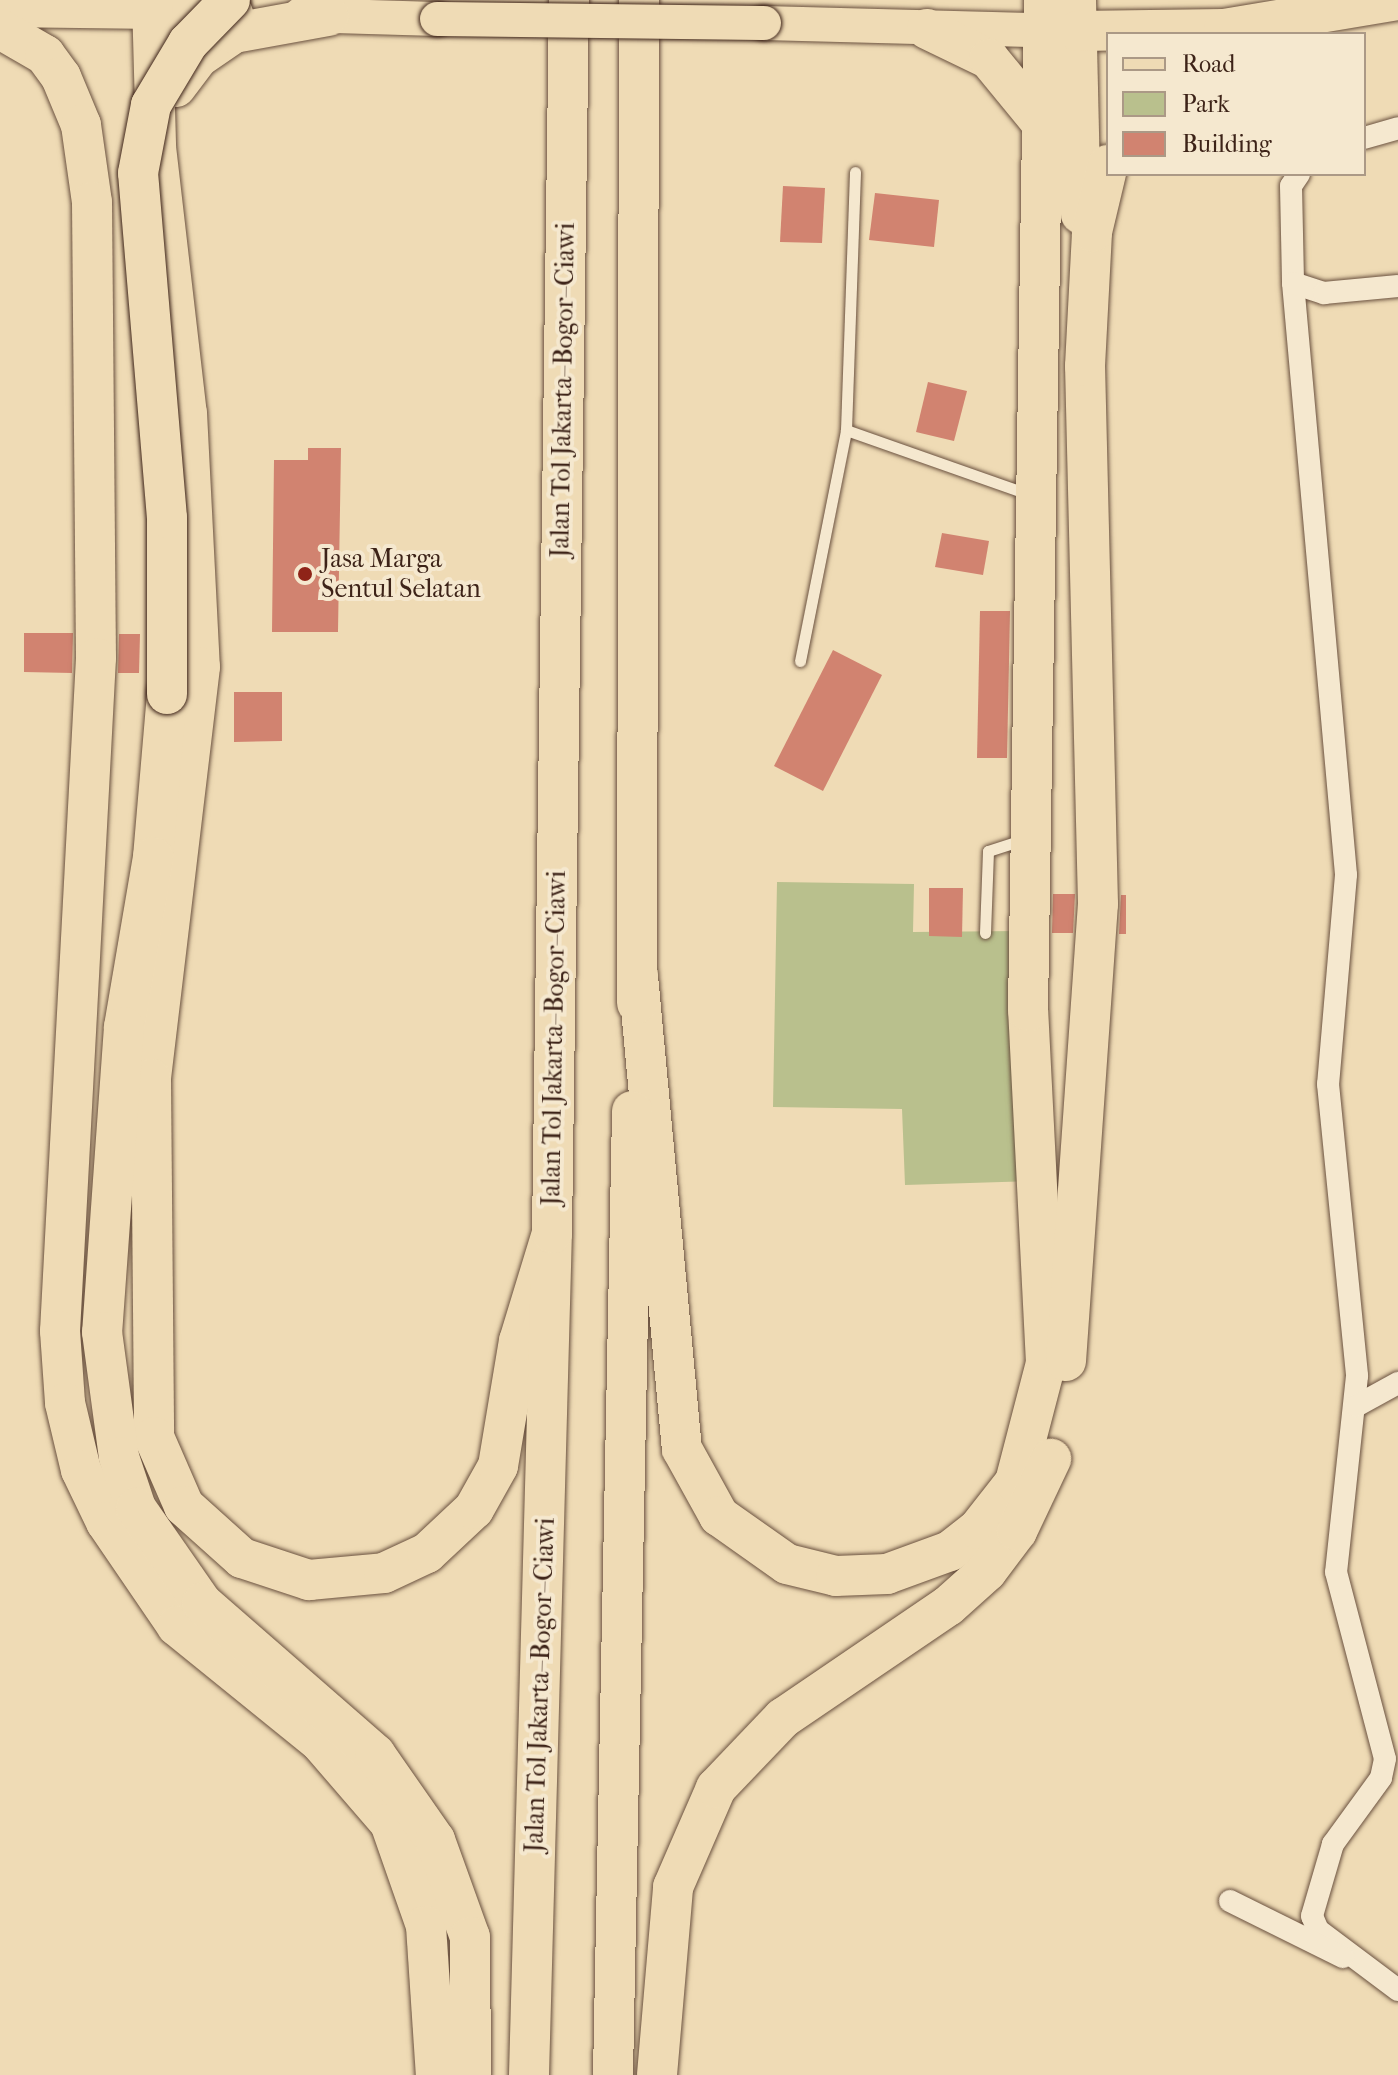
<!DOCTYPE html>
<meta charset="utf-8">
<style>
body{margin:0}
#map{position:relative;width:1398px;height:2075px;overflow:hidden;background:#efdbb5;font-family:"IM FELL French Canon",serif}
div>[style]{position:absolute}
.green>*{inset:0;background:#b9c08d}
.building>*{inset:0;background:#d18370}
.roads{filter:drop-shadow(0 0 2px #6a513f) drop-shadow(0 0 2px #6a513f)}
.lane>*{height:11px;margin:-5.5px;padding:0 5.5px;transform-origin:5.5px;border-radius:5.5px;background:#f5e8cf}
.street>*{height:22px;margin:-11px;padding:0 11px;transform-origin:11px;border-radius:11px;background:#f5e8cf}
.primary>*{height:34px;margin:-17px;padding:0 17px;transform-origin:17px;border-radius:17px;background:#efdbb5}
.highway>*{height:40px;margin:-20px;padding:0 20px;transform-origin:20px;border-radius:20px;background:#efdbb5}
.bridges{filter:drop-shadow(0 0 2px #3d2318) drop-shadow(0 0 2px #3d2318)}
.primary-bridge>*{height:34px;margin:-17px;padding:0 17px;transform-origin:17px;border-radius:17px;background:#efdbb5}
.highway-bridge>*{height:40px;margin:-20px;padding:0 20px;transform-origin:20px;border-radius:20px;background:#efdbb5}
.dots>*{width:22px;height:22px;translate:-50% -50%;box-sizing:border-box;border:4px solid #f5e8cf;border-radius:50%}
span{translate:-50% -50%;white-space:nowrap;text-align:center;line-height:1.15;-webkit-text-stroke:8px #f5e8cf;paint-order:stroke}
.street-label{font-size:26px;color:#3d2318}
.poi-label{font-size:26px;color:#3d2318}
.left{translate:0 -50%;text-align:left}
.legend{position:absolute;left:1106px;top:32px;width:260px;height:144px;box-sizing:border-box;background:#f5e8cf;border:2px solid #ab9986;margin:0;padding:10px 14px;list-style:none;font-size:24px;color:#3d2318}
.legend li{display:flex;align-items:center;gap:16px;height:40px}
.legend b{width:40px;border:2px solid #ab9986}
</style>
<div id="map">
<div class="green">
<div style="clip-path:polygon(777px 882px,914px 884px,913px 932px,1028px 931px,1032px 1181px,905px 1185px,902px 1109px,773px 1107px)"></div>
</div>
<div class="building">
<div style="clip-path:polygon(783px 186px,825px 188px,822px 243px,780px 242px)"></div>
<div style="clip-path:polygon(875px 193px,939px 200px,934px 247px,869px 240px)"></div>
<div style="clip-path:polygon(928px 382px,967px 391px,954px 441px,916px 432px)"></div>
<div style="clip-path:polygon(308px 448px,341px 448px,338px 632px,272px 632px,274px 460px,308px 460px)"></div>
<div style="clip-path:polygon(942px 533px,989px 541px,983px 575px,935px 567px)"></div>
<div style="clip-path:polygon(980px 611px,1010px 611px,1007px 758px,977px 758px)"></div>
<div style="clip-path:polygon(24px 633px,73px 633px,72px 673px,24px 672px)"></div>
<div style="clip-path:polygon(119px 634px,140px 634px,139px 673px,118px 673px)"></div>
<div style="clip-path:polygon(833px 650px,882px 675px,823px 791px,774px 766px)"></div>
<div style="clip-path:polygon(234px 692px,282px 692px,282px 741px,234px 742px)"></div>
<div style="clip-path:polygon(929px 888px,963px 888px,962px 937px,929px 936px)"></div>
<div style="clip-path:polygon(1053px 894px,1075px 894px,1073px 933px,1052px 933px)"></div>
<div style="clip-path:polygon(1121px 895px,1126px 895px,1126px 934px,1119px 934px)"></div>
</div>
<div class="roads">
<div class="lane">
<div style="left:846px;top:430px;width:196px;rotate:19.4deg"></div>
<div style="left:800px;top:661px;width:236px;rotate:-78.7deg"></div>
<div style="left:846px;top:430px;width:258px;rotate:-88deg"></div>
<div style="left:985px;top:933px;width:82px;rotate:-87.9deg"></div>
<div style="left:988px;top:851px;width:39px;rotate:-18deg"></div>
</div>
<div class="street">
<div style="left:1364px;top:138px;width:35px;rotate:-16deg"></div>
<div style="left:1299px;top:174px;width:14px;rotate:124deg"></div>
<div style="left:1291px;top:186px;width:97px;rotate:88.8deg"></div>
<div style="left:1293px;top:283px;width:594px;rotate:84.88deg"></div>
<div style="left:1346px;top:875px;width:210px;rotate:94.9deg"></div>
<div style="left:1328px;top:1084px;width:293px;rotate:84.3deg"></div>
<div style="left:1357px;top:1376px;width:197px;rotate:96.1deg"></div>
<div style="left:1336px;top:1572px;width:193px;rotate:75.3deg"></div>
<div style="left:1385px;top:1759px;width:19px;rotate:102deg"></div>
<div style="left:1381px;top:1778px;width:82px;rotate:126deg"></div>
<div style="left:1333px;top:1844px;width:75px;rotate:106.3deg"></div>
<div style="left:1312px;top:1916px;width:15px;rotate:67deg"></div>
<div style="left:1318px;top:1930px;width:100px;rotate:36.9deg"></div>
<div style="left:1293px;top:283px;width:33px;rotate:18deg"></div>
<div style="left:1324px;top:293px;width:74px;rotate:-5.4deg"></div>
<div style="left:1356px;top:1406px;width:48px;rotate:-28.7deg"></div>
<div style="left:1230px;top:1901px;width:126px;rotate:26.4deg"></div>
</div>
<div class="primary">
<div style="left:0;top:10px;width:236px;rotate:0.7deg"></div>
<div style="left:300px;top:15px;width:137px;rotate:1.7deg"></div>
<div style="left:764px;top:23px;width:304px;rotate:1.5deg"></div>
</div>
<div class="highway">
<div style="left:152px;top:0;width:147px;rotate:88.4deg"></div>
<div style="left:156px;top:147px;width:268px;rotate:83.4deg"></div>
<div style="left:187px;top:413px;width:254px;rotate:87.1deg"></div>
<div style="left:200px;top:667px;width:415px;rotate:96.8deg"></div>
<div style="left:151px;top:1079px;width:358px;rotate:89.5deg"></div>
<div style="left:154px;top:1437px;width:75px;rotate:66.5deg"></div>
<div style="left:184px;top:1506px;width:78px;rotate:41.9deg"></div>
<div style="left:242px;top:1558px;width:71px;rotate:18.2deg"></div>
<div style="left:309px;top:1580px;width:75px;rotate:-5.3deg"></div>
<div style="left:384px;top:1573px;width:47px;rotate:-24.9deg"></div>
<div style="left:427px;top:1553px;width:64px;rotate:-43.1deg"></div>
<div style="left:474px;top:1509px;width:49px;rotate:-60.8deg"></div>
<div style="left:498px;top:1466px;width:127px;rotate:-80.5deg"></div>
<div style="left:519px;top:1341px;width:113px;rotate:-73deg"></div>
<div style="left:1076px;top:0;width:214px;rotate:88.7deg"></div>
<div style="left:0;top:29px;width:52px;rotate:30deg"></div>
<div style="left:45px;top:55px;width:27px;rotate:54deg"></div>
<div style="left:61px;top:77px;width:52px;rotate:67.4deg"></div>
<div style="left:81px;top:125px;width:78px;rotate:81.9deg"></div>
<div style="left:92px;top:202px;width:456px;rotate:89.5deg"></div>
<div style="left:96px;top:658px;width:674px;rotate:93.06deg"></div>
<div style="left:60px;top:1331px;width:72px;rotate:86deg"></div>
<div style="left:65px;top:1403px;width:69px;rotate:76.6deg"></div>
<div style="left:81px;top:1470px;width:58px;rotate:64.3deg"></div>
<div style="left:106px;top:1522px;width:126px;rotate:55.7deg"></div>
<div style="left:177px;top:1626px;width:184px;rotate:39deg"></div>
<div style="left:320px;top:1742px;width:107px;rotate:49.2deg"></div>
<div style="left:390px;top:1823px;width:109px;rotate:70.7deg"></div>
<div style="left:426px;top:1926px;width:149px;rotate:86.2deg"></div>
<div style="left:927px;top:29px;width:69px;rotate:25.8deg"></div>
<div style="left:989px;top:59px;width:80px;rotate:50.6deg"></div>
<div style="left:1077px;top:31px;width:147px;rotate:-0.8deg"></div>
<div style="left:1224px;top:29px;width:176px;rotate:-9.5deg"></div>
<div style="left:176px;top:87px;width:38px;rotate:-53deg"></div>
<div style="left:199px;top:57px;width:42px;rotate:-34.4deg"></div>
<div style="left:234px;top:33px;width:96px;rotate:-10.3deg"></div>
<div style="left:167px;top:694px;width:164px;rotate:94.9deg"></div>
<div style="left:153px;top:857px;width:172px;rotate:99.7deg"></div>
<div style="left:124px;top:1027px;width:306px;rotate:94.1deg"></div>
<div style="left:102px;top:1332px;width:126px;rotate:82.3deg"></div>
<div style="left:119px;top:1457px;width:54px;rotate:71.6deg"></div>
<div style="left:136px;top:1508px;width:116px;rotate:55.2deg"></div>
<div style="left:202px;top:1603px;width:230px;rotate:41.1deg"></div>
<div style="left:375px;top:1754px;width:105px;rotate:55.1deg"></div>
<div style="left:435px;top:1840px;width:103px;rotate:70.2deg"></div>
<div style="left:470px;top:1937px;width:138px;rotate:89.6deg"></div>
<div style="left:638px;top:976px;width:475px;rotate:84.7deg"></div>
<div style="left:682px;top:1449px;width:77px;rotate:61.1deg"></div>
<div style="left:719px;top:1516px;width:83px;rotate:35.2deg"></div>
<div style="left:787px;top:1564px;width:50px;rotate:13.8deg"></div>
<div style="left:836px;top:1576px;width:51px;rotate:-2.2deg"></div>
<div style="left:887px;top:1574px;width:67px;rotate:-20.1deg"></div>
<div style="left:950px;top:1551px;width:36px;rotate:-38deg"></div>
<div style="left:978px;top:1529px;width:60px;rotate:-51.8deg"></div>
<div style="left:1015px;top:1482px;width:123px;rotate:-75.4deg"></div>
<div style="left:1046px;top:1363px;width:352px;rotate:-92.9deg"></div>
<div style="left:1028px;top:1011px;width:1011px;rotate:-89.09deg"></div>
<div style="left:637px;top:1003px;width:1003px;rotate:-89.89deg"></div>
<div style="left:1066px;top:1361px;width:458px;rotate:-86deg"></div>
<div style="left:1098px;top:904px;width:538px;rotate:-91.38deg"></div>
<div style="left:1085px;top:366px;width:134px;rotate:-87deg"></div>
<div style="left:1092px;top:232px;width:69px;rotate:-76.6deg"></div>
<div style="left:529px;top:2075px;width:842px;rotate:-88.44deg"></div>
<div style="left:552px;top:1233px;width:1233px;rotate:-89.21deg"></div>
<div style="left:613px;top:2075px;width:964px;rotate:-88.87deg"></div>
<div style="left:657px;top:2075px;width:189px;rotate:-85.1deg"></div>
<div style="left:673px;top:1887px;width:108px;rotate:-66.5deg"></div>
<div style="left:716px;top:1788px;width:97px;rotate:-46.3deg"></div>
<div style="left:783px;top:1718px;width:199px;rotate:-34.2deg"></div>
<div style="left:948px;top:1606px;width:52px;rotate:-41.9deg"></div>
<div style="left:987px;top:1571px;width:50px;rotate:-53.1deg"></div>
<div style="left:1017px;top:1531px;width:80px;rotate:-64.7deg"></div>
</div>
</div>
<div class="bridges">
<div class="primary-bridge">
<div style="left:437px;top:19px;width:327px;rotate:0.7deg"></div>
</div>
<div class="highway-bridge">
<div style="left:167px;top:694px;width:176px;rotate:-90deg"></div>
<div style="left:167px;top:518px;width:346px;rotate:-94.8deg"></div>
<div style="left:138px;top:173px;width:69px;rotate:-79.2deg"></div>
<div style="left:151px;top:105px;width:72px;rotate:-59.2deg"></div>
<div style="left:188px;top:43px;width:60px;rotate:-45.7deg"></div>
</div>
</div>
<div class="dots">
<div style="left:305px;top:574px;background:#8f2418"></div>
</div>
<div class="street-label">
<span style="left:563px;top:390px;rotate:-89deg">Jalan Tol Jakarta–Bogor–Ciawi</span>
<span style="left:554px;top:1038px;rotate:-89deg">Jalan Tol Jakarta–Bogor–Ciawi</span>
<span style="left:540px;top:1685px;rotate:-88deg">Jalan Tol Jakarta–Bogor–Ciawi</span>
</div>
<div class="poi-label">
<span class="left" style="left:321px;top:574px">Jasa Marga<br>Sentul Selatan</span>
</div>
<ul class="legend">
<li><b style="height:10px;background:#efdbb5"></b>Road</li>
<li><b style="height:22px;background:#b9c08d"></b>Park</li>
<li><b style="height:22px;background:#d18370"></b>Building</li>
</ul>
</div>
